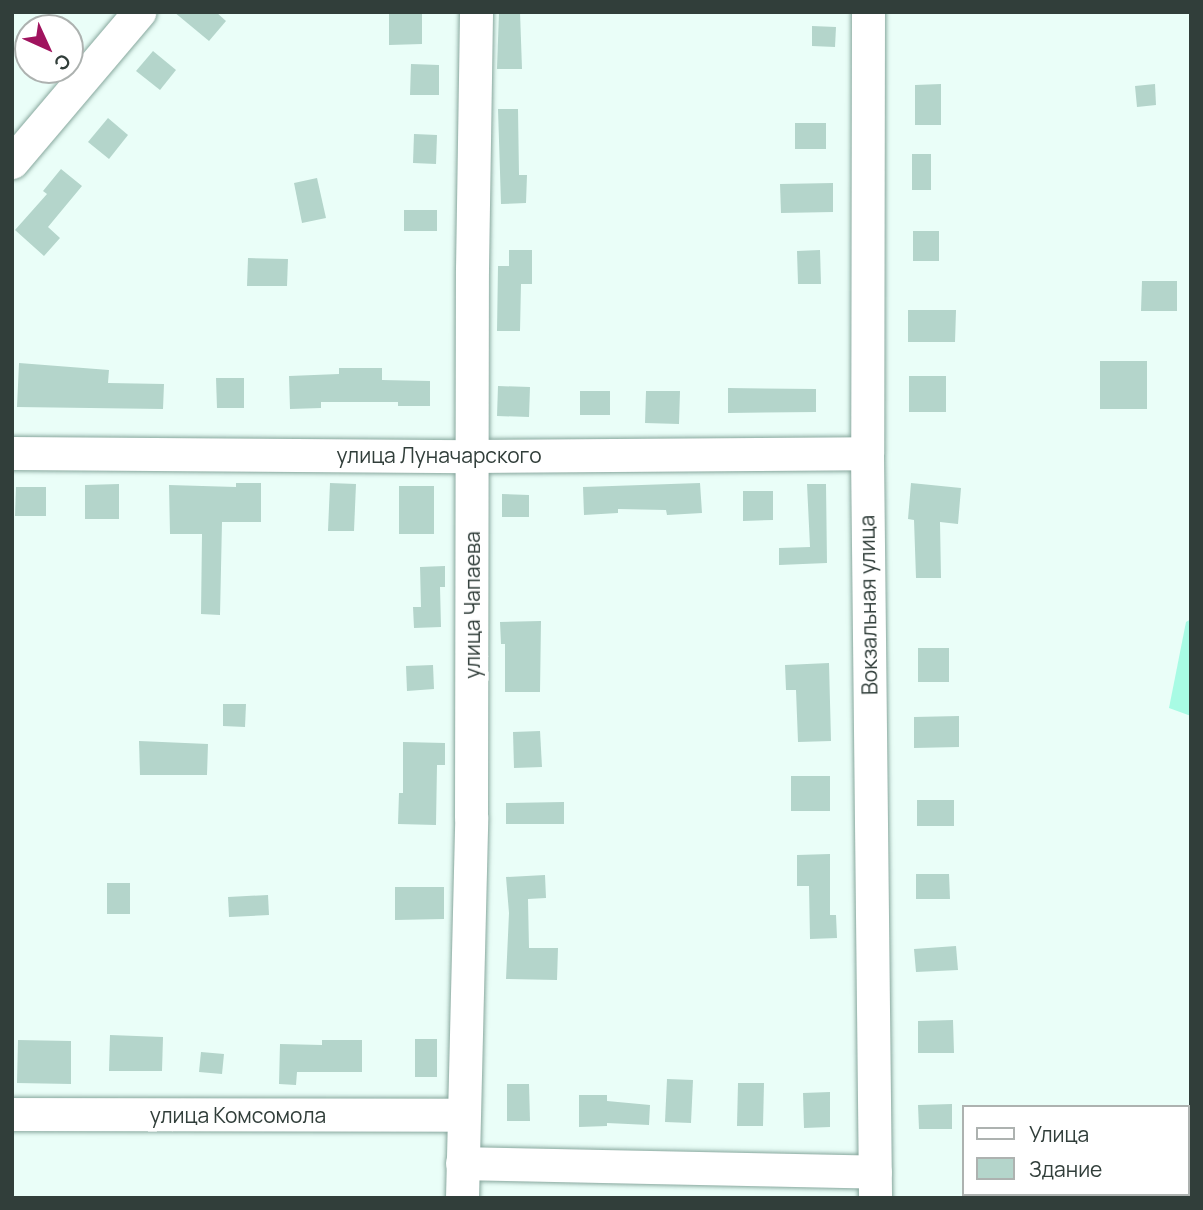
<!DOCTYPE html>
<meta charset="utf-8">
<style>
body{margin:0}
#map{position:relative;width:1203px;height:1210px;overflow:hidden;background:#eafef8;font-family:Manrope,sans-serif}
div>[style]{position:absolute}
.green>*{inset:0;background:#a8fbe4}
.building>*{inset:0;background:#b4d5cb}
.roads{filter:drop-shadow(0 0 2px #87a79d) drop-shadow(0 0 2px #87a79d)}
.minor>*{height:33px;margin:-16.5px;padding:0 16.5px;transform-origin:16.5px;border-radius:16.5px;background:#fff}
span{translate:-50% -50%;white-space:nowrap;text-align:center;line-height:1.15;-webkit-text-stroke:7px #fff;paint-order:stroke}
.street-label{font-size:21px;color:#313e3a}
.frame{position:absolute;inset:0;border:14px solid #313e3a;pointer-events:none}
.legend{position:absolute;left:962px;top:1105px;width:228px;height:91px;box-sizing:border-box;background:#fff;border:2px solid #adb2b0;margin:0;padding:9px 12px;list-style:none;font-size:21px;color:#313e3a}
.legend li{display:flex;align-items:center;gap:14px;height:35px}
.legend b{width:35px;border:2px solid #adb2b0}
.north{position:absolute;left:14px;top:14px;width:70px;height:70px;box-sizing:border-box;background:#fff;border:2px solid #adb2b0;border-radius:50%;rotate:135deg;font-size:19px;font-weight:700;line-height:28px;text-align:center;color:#313e3a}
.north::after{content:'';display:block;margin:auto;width:24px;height:32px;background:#a0135e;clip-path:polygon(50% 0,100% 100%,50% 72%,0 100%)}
</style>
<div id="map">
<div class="green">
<div style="clip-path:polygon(1191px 619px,1191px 716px,1169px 708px,1186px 622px)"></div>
</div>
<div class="building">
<div style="clip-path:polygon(174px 12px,216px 12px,226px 21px,209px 41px)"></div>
<div style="clip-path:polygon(389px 12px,422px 12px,422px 44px,389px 45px)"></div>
<div style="clip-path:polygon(499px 12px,520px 12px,522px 69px,497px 69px)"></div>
<div style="clip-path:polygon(812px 26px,836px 27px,835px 47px,812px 46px)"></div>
<div style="clip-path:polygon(153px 51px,176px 70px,160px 90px,136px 71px)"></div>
<div style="clip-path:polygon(411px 64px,439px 65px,439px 95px,410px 95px)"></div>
<div style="clip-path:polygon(941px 84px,941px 125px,915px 125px,915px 85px)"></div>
<div style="clip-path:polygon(1155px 84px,1156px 105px,1137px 107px,1135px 86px)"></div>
<div style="clip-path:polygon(498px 109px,518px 109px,519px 175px,527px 175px,526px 203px,501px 204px)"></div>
<div style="clip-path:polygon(108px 118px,128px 135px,109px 159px,88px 142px)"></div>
<div style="clip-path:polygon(795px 123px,826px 123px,826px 149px,795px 149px)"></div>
<div style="clip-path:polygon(414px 134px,437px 135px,436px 164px,413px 163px)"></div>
<div style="clip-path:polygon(912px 154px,931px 154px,931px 190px,912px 190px)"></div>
<div style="clip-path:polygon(61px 169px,82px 186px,48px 227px,60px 238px,44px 256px,15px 230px,47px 194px,43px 191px)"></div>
<div style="clip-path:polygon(317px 178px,326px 218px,302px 223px,294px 183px)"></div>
<div style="clip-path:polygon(833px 183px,833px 212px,781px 213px,780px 184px)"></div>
<div style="clip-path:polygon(404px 210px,437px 210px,437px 231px,404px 231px)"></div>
<div style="clip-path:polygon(913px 231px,939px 231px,939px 261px,913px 261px)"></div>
<div style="clip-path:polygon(509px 250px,532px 250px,532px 284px,521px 284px,520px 331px,497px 331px,498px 266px,509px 266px)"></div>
<div style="clip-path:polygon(820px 250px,821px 284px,798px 284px,797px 251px)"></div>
<div style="clip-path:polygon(248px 258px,288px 259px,287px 286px,247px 286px)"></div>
<div style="clip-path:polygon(1142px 281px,1177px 281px,1177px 311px,1141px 311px)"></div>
<div style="clip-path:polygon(908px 310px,956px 310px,955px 342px,908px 342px)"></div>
<div style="clip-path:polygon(1100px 361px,1147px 361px,1147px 409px,1100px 409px)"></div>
<div style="clip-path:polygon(19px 363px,109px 370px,108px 383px,164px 384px,163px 409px,17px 407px)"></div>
<div style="clip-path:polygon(339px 368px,382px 368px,382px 380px,430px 381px,430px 406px,398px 406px,398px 402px,321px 402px,321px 408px,290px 409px,289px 376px,339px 374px)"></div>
<div style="clip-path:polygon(909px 376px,946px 376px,946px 412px,909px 412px)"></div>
<div style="clip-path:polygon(216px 378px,244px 378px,244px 408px,217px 408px)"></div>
<div style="clip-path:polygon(498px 386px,530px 387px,529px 417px,497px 416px)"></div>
<div style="clip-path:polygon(728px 388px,816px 389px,816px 412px,728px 413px)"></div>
<div style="clip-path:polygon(580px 391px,610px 391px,610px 415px,580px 415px)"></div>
<div style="clip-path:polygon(646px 391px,680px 391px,679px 424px,645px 423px)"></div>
<div style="clip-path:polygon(236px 483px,261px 483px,261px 522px,222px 522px,220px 615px,201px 614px,202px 534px,170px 534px,169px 485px,236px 487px)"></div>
<div style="clip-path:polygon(330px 483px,356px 484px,354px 531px,328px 531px)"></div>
<div style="clip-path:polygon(700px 483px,702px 513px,667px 515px,666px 510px,618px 509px,618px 513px,584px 515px,583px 487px)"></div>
<div style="clip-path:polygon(911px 483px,961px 488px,958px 524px,940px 522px,941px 578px,916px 578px,914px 520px,908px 519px)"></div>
<div style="clip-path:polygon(119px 484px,119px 519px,85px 519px,85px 485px)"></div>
<div style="clip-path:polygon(807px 484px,826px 484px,827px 563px,779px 565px,779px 548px,810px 547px)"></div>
<div style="clip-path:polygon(399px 486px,434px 486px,434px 534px,399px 534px)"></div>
<div style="clip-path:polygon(16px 487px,46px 487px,46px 516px,15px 516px)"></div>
<div style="clip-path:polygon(743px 491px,773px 491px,773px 520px,743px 521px)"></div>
<div style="clip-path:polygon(502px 494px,529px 495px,529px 517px,502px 517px)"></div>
<div style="clip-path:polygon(445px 566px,445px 587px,440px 587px,441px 627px,414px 628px,413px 607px,421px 607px,420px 567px)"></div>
<div style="clip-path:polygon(541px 621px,540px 692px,505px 692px,505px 644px,501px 644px,500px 622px)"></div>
<div style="clip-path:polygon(918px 648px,949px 648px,949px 682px,918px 682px)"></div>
<div style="clip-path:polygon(829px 663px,831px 741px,798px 742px,796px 690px,786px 690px,785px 665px)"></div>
<div style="clip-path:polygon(433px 665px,434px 689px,407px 691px,406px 666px)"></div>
<div style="clip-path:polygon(223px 704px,246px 704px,245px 727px,223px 726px)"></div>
<div style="clip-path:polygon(959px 716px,959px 747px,914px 748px,914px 717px)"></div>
<div style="clip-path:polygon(540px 731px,542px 767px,514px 768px,513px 732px)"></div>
<div style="clip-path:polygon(139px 741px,208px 744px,207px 775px,140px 775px)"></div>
<div style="clip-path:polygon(403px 742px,445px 743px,445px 765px,437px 765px,436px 825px,398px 824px,399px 793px,403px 793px)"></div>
<div style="clip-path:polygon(791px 776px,830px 776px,830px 811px,791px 811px)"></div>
<div style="clip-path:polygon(917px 800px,954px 800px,954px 826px,917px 826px)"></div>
<div style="clip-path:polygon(564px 802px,564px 824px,506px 824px,506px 803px)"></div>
<div style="clip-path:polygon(830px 854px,830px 915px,836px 915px,837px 938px,810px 939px,809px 886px,797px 886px,797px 855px)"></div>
<div style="clip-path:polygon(916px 874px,949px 874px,950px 899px,916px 899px)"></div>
<div style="clip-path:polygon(545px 875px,546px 898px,528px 899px,529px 948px,558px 948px,557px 980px,506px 979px,509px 913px,506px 877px)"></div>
<div style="clip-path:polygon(107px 883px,130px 883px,130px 914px,107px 914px)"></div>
<div style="clip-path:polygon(395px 887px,444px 887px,444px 919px,395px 920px)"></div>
<div style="clip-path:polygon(268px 895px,269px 915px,229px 917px,228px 897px)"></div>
<div style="clip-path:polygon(956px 946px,958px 970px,916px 972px,914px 949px)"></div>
<div style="clip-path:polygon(953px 1020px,954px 1053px,918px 1053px,918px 1021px)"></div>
<div style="clip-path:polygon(110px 1035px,163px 1037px,162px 1071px,109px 1071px)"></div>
<div style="clip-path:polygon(415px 1039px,437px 1039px,437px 1077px,415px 1077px)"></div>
<div style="clip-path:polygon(18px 1040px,71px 1041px,71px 1084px,17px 1083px)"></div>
<div style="clip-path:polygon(322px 1040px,362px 1040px,362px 1072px,297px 1072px,296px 1085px,279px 1084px,280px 1044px,322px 1045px)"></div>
<div style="clip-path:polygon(201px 1052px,224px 1054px,222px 1074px,199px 1072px)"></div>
<div style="clip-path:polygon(667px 1079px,693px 1080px,691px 1123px,665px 1122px)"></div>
<div style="clip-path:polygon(738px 1083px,764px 1083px,763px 1126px,737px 1126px)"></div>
<div style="clip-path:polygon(507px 1084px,529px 1084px,530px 1121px,507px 1121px)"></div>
<div style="clip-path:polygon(830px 1092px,830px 1127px,804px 1128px,803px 1093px)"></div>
<div style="clip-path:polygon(579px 1095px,607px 1095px,607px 1101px,650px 1105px,649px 1125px,607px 1123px,607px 1126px,579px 1127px)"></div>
<div style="clip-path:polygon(952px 1104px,952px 1129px,919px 1129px,918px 1105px)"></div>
</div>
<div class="roads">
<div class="minor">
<div style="left:868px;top:12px;width:441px;rotate:90.1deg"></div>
<div style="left:867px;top:453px;width:745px;rotate:89.38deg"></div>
<div style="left:12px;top:162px;width:197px;rotate:-49.7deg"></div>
<div style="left:12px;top:453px;width:460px;rotate:0.4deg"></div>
<div style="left:472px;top:456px;width:395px;rotate:-0.4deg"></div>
<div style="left:12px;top:1114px;width:451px;rotate:0.1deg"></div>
<div style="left:462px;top:1163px;width:413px;rotate:1.2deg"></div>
<div style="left:462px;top:1198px;width:381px;rotate:-88.6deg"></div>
<div style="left:471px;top:817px;width:548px;rotate:-89.9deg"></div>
<div style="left:472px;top:269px;width:257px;rotate:-89.1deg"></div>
</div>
</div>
<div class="street-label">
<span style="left:439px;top:455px">улица Луначарского</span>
<span style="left:472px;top:605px;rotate:-90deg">улица Чапаева</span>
<span style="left:868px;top:605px;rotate:-91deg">Вокзальная улица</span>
<span style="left:238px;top:1115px">улица Комсомола</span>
</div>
<div class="frame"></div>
<ul class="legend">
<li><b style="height:9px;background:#fff"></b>Улица</li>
<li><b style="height:19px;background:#b4d5cb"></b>Здание</li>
</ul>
<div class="north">С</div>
</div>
